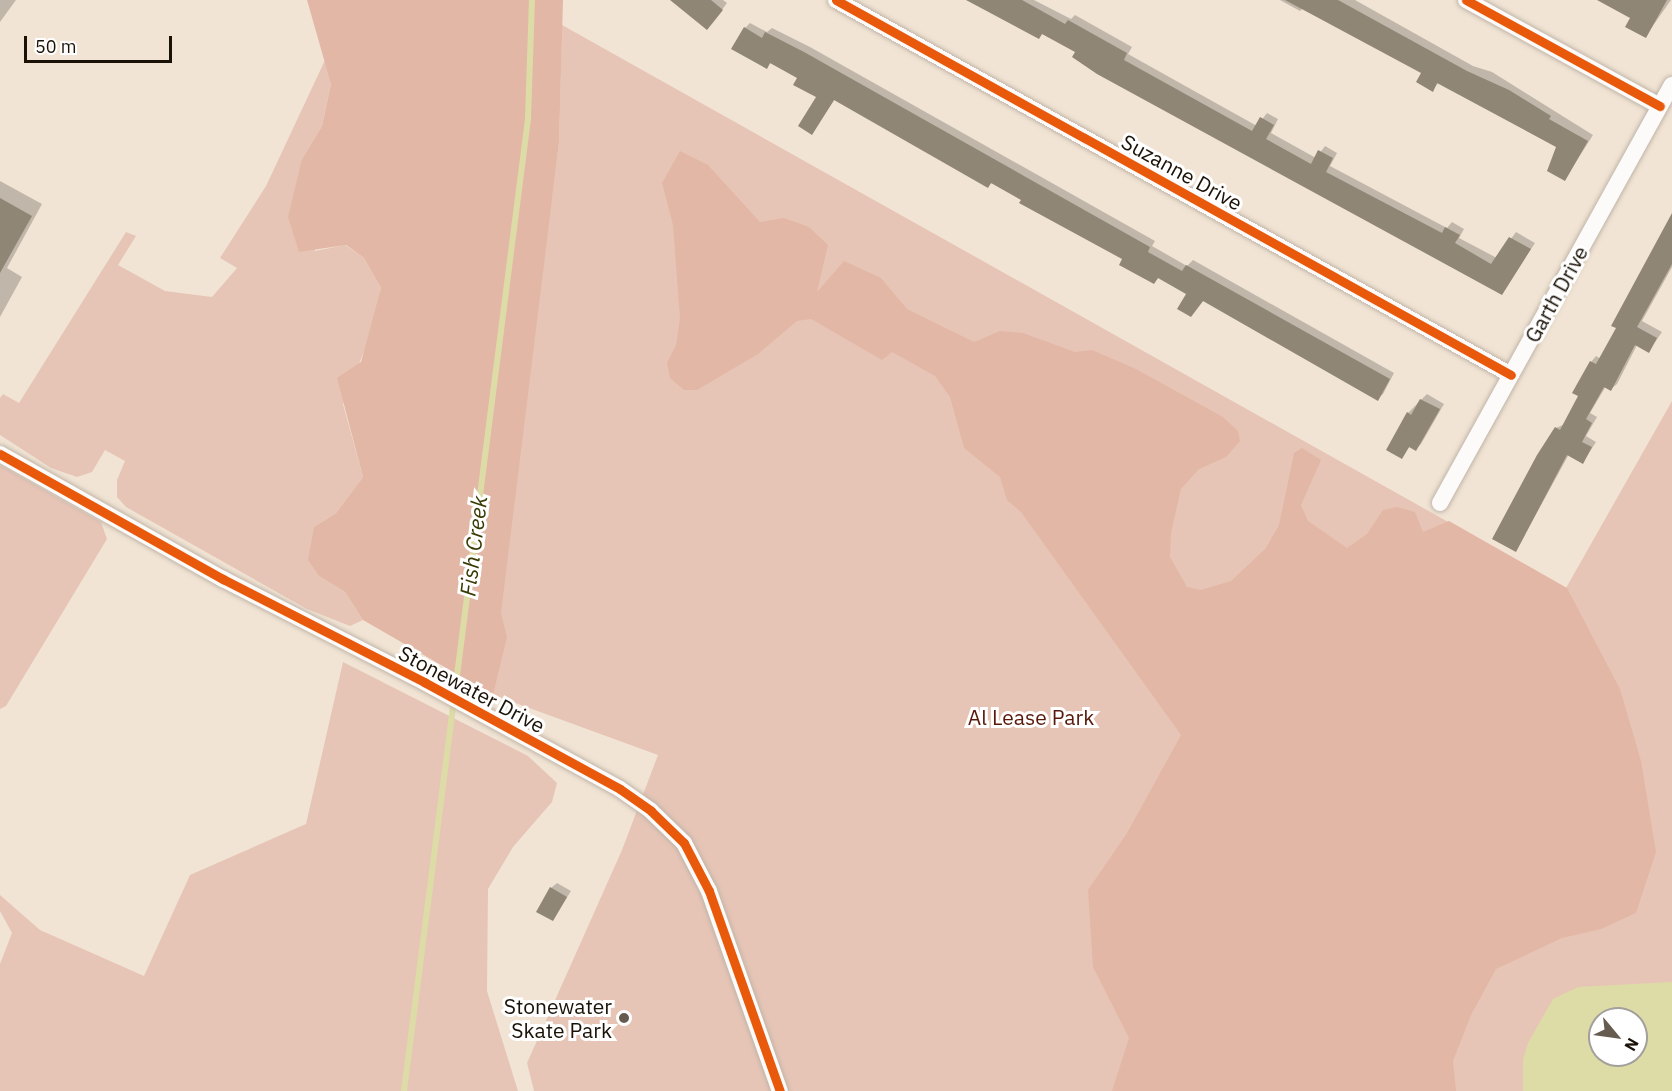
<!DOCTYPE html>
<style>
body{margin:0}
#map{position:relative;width:1672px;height:1091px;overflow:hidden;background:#f1e4d4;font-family:"IBM Plex Sans",sans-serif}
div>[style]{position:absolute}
.green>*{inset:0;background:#e7c5b6}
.forest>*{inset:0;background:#e3b7a6}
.water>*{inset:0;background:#dddca6}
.shadow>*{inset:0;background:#0003}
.stream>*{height:6px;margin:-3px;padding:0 3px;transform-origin:3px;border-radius:3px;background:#dddca6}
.building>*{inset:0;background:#8f8675}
.roads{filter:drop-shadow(0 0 2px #c0b5a9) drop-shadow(0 0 2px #c0b5a9)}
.minor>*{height:16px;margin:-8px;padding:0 8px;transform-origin:8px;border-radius:8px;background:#fdfbf9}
.cycleway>*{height:9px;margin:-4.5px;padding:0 4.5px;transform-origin:4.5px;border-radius:4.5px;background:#e8590c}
.dots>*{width:16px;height:16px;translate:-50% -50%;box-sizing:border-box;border:3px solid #fff;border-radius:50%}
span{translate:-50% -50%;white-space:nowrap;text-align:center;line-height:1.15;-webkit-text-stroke:6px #fff;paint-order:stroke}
.street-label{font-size:21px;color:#1a1207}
.park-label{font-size:21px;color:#58190b}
.poi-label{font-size:21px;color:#1a1207}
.right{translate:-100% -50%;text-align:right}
.water-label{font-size:22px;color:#393a03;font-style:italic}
.north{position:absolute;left:1588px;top:1007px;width:60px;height:60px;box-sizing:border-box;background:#fff;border:2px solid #a3a09c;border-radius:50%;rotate:119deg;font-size:16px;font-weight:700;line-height:24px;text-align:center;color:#1a1207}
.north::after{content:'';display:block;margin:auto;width:21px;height:27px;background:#655c4f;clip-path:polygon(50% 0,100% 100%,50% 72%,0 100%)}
.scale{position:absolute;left:24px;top:36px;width:148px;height:27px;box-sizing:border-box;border:3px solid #1a1207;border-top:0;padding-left:8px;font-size:18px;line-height:21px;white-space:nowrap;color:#1a1207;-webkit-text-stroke:4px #fff;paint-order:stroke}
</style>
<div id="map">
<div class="green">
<div style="clip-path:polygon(evenodd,562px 25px,1566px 588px,1672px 401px,1672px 1091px,534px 1091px,527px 1063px,622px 850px,658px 755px,488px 693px,559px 143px,562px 25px,1600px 1019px,1636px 1019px,1636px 1055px,1600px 1055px,1600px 1019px)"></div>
<div style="clip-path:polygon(326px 58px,331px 84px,322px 126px,302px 159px,315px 251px,345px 245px,364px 258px,381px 288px,371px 334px,343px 404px,363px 477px,336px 513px,314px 527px,319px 576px,345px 592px,363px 620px,350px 626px,307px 609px,126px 507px,117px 497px,117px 480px,125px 461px,105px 450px,92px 472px,77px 477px,51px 468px,0 435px,0 398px,3px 394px,19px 403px,126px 232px,136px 236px,118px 265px,165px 291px,212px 297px,237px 268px,220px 258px,266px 186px)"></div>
<div style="clip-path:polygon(0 465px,101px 522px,107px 539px,6px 706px,0 709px)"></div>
<div style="clip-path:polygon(343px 662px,528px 756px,557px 783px,552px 802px,513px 847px,488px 889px,487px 991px,518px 1091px,0 1091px,0 964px,12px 933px,0 911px,0 895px,40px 930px,144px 976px,190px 875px,306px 824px)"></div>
</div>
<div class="forest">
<div style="clip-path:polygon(307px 0,563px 0,559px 143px,501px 613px,507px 637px,493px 695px,363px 620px,345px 592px,319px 576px,308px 560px,314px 527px,336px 513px,363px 477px,337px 378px,361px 362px,381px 288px,364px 258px,346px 245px,299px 252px,288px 217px,302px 159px,322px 126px,331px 84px)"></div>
<div style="clip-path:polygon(680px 151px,708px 165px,760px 222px,784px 218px,809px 227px,828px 245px,817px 292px,844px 261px,881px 278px,907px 309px,974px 342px,1000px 331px,1023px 333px,1075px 352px,1092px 350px,1134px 368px,1223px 417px,1238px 431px,1240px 441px,1226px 457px,1199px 469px,1181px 489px,1171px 533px,1170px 557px,1187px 587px,1201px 590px,1231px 581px,1266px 548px,1279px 525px,1294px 453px,1302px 448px,1321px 460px,1301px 505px,1308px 521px,1347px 548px,1367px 534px,1383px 510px,1397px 507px,1415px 512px,1423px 532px,1449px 521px,1567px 588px,1620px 689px,1641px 761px,1656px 852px,1636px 913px,1601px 929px,1562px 938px,1496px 969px,1471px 1015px,1453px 1061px,1456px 1091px,1112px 1091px,1129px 1038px,1093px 967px,1088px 890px,1127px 833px,1181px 735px,1021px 512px,1007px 500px,1000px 477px,964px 448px,950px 397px,935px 376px,892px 352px,882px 360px,811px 319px,797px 321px,758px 354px,697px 390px,684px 390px,670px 378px,667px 363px,676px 345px,680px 318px,673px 225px,662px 183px)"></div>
</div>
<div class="water">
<div style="clip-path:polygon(evenodd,1672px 982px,1672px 1091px,1523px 1091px,1523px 1060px,1528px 1043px,1553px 999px,1578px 987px,1672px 982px,1600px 1019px,1636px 1019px,1636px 1055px,1600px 1055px,1600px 1019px)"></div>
</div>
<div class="shadow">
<div style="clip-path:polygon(0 0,16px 0,0 22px)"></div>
<div style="clip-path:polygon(686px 0,723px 0,727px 3px,713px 22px)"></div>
<div style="clip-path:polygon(967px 0,1034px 0,1071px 19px,1075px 15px,1132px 47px,1128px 54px,1257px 126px,1267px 113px,1278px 119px,1271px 133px,1316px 158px,1325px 146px,1337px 153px,1330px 166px,1447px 228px,1452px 222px,1464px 229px,1459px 238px,1497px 258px,1516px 232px,1535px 243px,1502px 293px,1043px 33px,1039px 37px)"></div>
<div style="clip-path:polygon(1280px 0,1355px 0,1473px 66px,1492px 72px,1593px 135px,1565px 179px,1558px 147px,1439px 82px,1433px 90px,1423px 73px,1303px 8px,1300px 11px)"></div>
<div style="clip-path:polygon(1600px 0,1671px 0,1645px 37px,1632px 18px)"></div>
<div style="clip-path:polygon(750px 23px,767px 32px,772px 28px,810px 47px,1155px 241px,1152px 246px,1187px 266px,1193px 260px,1394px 373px,1383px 394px,1377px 399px,1204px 300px,1191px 315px,1188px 293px,1159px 277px,1154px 282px,1124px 258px,993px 182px,988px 186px,835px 99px,812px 133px,818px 97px,799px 77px,772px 62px,766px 67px,745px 28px)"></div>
<div style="clip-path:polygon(0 181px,42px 204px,7px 268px,22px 277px,0 317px)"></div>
<div style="clip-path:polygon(1672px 217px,1672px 267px,1642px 321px,1662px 332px,1649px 351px,1637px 345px,1617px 384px,1611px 389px,1606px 386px,1590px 413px,1597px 417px,1586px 436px,1596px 442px,1583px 462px,1569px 454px,1516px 551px,1556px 428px,1565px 424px,1580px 396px,1591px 362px,1596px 356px,1601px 359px)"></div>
<div style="clip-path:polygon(1427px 394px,1444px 404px,1421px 444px,1416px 449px,1410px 446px,1402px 457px,1408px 413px)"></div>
<div style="clip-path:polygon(557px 883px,571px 891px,553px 920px,551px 888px)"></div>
</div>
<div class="stream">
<div style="left:404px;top:1091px;width:980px;rotate:-82.73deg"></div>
<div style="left:528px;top:119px;width:119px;rotate:-88.1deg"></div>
</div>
<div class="building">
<div style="clip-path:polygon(670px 0,711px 0,723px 10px,707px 30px)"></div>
<div style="clip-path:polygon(966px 0,1022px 0,1065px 24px,1068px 20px,1127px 53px,1124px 60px,1252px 131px,1260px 117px,1274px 125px,1266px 139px,1311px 164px,1318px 150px,1333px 158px,1326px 172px,1442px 233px,1445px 227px,1460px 235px,1455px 243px,1491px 264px,1509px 237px,1531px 249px,1502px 295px,1097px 74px,1072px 57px,1075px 52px,1042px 34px,1039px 39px)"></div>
<div style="clip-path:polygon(1285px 0,1338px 0,1467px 71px,1509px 90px,1551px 116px,1549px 119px,1588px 141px,1565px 181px,1547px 171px,1556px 147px,1437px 83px,1433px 92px,1416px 82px,1421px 73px)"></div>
<div style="clip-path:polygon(1597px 0,1667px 0,1646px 38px,1625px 27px,1630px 18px)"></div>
<div style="clip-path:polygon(744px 27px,762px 38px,765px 32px,804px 52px,1150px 247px,1148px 252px,1182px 271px,1186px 265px,1390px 379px,1378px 401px,1203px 301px,1191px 317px,1177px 309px,1186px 294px,1158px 278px,1154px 284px,1119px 265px,1122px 259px,1019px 203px,1021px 200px,991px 183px,988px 188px,834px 100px,812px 135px,798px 126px,816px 97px,793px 85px,797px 78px,770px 63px,767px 69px,731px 49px)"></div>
<div style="clip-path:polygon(0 198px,32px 216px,0 273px)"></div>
<div style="clip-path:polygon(1672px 213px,1672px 264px,1637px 327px,1657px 338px,1649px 353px,1635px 345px,1611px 391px,1604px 387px,1586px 419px,1592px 423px,1582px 442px,1592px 447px,1583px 464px,1567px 455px,1516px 552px,1492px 539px,1537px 455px,1555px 427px,1560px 430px,1578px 396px,1572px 393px,1590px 361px,1596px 364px,1616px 328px,1611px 326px)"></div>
<div style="clip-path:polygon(1420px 399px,1440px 409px,1416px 451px,1409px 447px,1402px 459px,1386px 450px,1407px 412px,1411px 415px)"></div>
<div style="clip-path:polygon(550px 887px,567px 897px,553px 921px,536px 912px)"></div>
</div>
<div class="roads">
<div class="minor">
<div style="left:836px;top:0;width:772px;rotate:29.05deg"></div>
<div style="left:1466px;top:0;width:221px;rotate:28.7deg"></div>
<div style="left:0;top:454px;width:256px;rotate:29.3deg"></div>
<div style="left:223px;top:579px;width:226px;rotate:27.1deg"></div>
<div style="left:424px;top:682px;width:223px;rotate:28.6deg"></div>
<div style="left:620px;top:789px;width:38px;rotate:35deg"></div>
<div style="left:651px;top:811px;width:46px;rotate:44.1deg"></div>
<div style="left:684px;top:843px;width:54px;rotate:62.5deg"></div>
<div style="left:709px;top:891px;width:212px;rotate:70.5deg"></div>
<div style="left:1440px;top:503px;width:478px;rotate:-61deg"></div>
</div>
</div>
<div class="cycleway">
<div style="left:836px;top:0;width:772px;rotate:29.05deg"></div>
<div style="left:1466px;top:0;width:221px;rotate:28.7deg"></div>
<div style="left:0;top:454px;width:256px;rotate:29.3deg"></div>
<div style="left:223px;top:579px;width:226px;rotate:27.1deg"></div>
<div style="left:424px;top:682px;width:223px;rotate:28.6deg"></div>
<div style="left:620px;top:789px;width:38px;rotate:35deg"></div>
<div style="left:651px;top:811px;width:46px;rotate:44.1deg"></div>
<div style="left:684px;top:843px;width:54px;rotate:62.5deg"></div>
<div style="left:709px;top:891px;width:212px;rotate:70.5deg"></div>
</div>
<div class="dots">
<div style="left:624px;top:1018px;background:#655c4f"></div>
</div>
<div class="street-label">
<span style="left:1182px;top:172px;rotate:29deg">Suzanne Drive</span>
<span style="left:1556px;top:294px;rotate:-61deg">Garth Drive</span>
<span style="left:472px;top:689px;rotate:28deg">Stonewater Drive</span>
</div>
<div class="park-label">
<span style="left:1031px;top:717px">Al Lease Park</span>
</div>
<div class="poi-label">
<span class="right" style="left:612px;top:1018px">Stonewater<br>Skate Park</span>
</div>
<div class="water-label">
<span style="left:473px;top:546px;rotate:-83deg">Fish Creek</span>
</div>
<div class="north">N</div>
<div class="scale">50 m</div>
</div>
